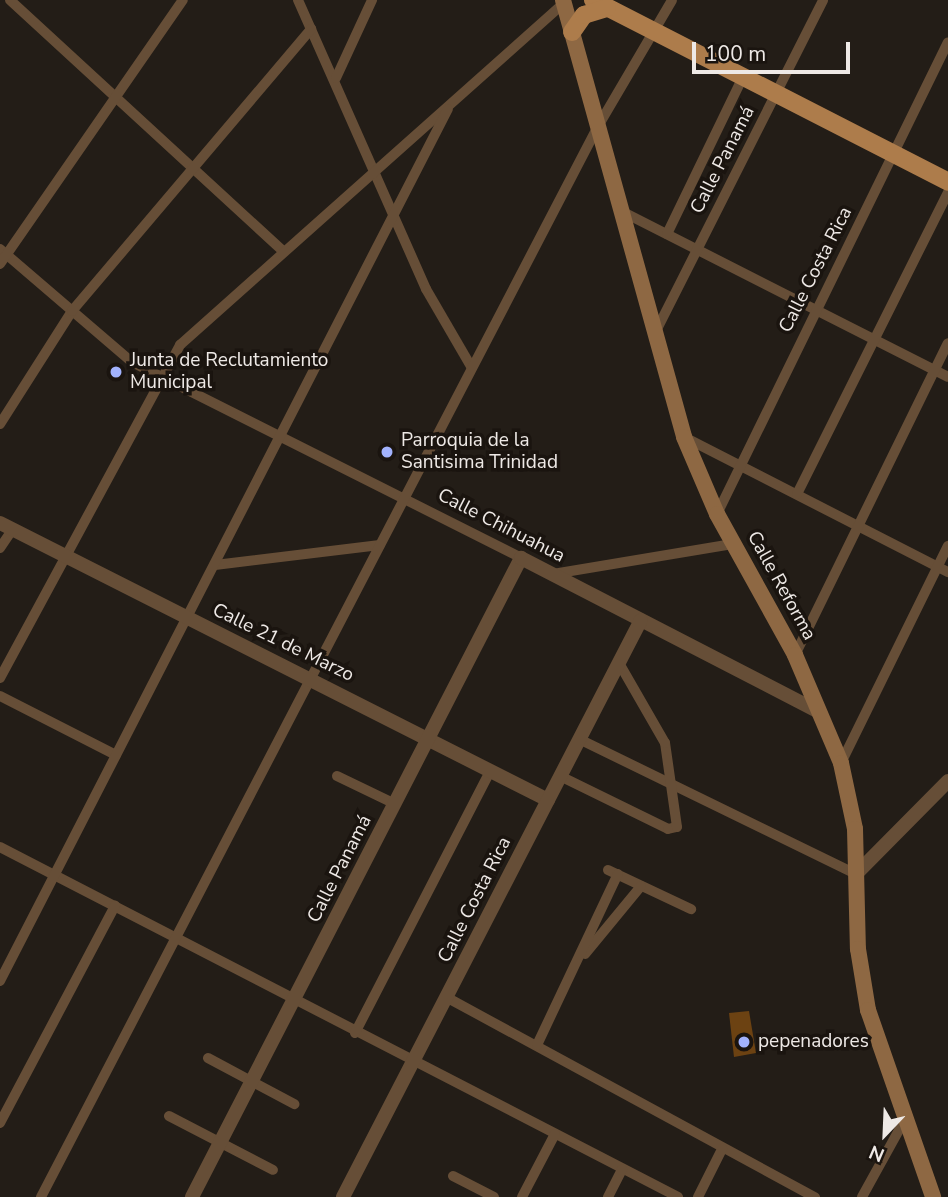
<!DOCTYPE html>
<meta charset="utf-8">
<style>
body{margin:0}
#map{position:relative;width:948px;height:1197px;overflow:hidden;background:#231d17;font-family:"Nunito Sans",sans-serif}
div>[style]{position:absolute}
.building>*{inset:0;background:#6c4212}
.minor>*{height:10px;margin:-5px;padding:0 5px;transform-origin:5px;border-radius:5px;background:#664e37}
.tertiary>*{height:14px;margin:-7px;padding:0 7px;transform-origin:7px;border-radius:7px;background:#664e37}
.secondary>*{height:16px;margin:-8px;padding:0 8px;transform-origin:8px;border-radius:8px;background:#8e6843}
.primary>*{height:18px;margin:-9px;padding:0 9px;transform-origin:9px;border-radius:9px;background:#ad7c4b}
.dots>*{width:19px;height:19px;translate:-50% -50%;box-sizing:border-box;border:4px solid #1a140f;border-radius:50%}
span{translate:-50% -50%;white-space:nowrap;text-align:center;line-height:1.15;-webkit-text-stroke:7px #1a140f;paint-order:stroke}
.street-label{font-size:19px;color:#eee9e6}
.poi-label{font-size:19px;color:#eee9e6}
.left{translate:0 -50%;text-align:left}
.north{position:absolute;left:850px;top:1099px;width:70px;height:70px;-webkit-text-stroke:5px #1a140f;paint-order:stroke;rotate:203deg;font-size:19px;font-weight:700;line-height:28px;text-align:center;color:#eee9e6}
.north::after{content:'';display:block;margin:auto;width:24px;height:32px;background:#eee9e6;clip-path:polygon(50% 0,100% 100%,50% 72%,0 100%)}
.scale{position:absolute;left:692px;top:42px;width:158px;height:32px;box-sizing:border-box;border:4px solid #eee9e6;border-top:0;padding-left:9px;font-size:21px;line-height:24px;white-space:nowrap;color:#eee9e6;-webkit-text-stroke:5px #1a140f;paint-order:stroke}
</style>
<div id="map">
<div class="building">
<div style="clip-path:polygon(749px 1011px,756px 1053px,734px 1057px,729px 1013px)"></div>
</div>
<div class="minor">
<div style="left:10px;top:0;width:369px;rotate:42.6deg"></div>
<div style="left:298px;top:0;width:316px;rotate:66.1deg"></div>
<div style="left:426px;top:289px;width:91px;rotate:59.8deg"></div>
<div style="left:336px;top:78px;width:86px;rotate:-65.2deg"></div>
<div style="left:623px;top:212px;width:364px;rotate:26.9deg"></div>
<div style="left:667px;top:234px;width:174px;rotate:-64.2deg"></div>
<div style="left:0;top:249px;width:174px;rotate:40.6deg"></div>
<div style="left:132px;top:362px;width:436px;rotate:26.7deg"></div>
<div style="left:0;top:264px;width:321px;rotate:-55.3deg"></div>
<div style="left:654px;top:335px;width:375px;rotate:-63.2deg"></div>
<div style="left:0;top:424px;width:134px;rotate:-57.5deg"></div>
<div style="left:72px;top:311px;width:370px;rotate:-49.7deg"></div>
<div style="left:684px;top:437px;width:297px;rotate:27.1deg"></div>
<div style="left:797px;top:494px;width:338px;rotate:-63.4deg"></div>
<div style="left:717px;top:514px;width:525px;rotate:-63.92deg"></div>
<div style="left:0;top:548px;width:23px;rotate:-56deg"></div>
<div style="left:215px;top:565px;width:166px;rotate:-6.9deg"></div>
<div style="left:553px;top:574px;width:182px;rotate:-9.5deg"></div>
<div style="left:795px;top:655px;width:347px;rotate:-63.9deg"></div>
<div style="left:0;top:678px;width:379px;rotate:-61.6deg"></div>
<div style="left:180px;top:345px;width:514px;rotate:-41.69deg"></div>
<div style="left:0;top:696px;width:130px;rotate:27deg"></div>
<div style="left:579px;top:739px;width:308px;rotate:26deg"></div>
<div style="left:841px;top:763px;width:242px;rotate:-63.8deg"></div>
<div style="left:337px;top:776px;width:64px;rotate:25.8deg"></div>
<div style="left:560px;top:776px;width:120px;rotate:26.1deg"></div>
<div style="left:668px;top:829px;width:9px;rotate:-13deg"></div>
<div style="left:677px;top:827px;width:85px;rotate:-98.1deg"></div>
<div style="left:665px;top:743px;width:92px;rotate:-119.9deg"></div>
<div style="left:0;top:847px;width:763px;rotate:27.3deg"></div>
<div style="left:608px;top:870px;width:92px;rotate:25.2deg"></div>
<div style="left:585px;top:954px;width:88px;rotate:-50.5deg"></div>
<div style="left:0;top:981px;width:980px;rotate:-62.81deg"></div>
<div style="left:446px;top:997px;width:420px;rotate:28.5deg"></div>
<div style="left:355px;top:1033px;width:295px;rotate:-62.7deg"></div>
<div style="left:537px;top:1045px;width:189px;rotate:-64.7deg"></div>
<div style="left:208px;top:1058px;width:98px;rotate:28.1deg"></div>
<div style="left:169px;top:1116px;width:117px;rotate:27.4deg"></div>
<div style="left:0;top:1123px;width:246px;rotate:-62.1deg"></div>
<div style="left:453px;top:1176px;width:46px;rotate:27.1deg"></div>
<div style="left:41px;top:1197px;width:1205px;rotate:-62.52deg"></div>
<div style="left:597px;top:128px;width:148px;rotate:-59.6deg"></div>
<div style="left:522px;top:1197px;width:71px;rotate:-62.4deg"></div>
<div style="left:608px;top:1197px;width:31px;rotate:-63deg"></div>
<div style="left:698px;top:1197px;width:54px;rotate:-63.4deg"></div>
<div style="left:862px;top:1197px;width:89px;rotate:-61.1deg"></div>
</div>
<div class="tertiary">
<div style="left:0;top:523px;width:614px;rotate:26.82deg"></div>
<div style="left:856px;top:874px;width:131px;rotate:-45.3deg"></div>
<div style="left:192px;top:1197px;width:719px;rotate:-62.76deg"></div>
<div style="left:521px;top:558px;width:334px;rotate:27.3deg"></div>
<div style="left:343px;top:1197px;width:649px;rotate:-62.69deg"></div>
</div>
<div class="secondary">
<div style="left:563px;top:0;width:453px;rotate:74.5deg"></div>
<div style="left:684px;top:437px;width:84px;rotate:66.8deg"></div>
<div style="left:717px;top:514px;width:161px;rotate:61deg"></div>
<div style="left:795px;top:655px;width:117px;rotate:66.9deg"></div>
<div style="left:841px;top:763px;width:67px;rotate:78deg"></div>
<div style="left:855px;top:829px;width:120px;rotate:88.6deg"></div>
<div style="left:858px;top:949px;width:62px;rotate:80.7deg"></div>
<div style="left:868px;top:1010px;width:198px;rotate:70.8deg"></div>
</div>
<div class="primary">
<div style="left:593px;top:0;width:399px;rotate:27.1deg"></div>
<div style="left:572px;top:32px;width:21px;rotate:-55deg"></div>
<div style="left:584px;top:15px;width:24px;rotate:-17deg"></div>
</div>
<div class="dots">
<div style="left:116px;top:372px;background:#a2b2fd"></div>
<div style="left:387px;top:452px;background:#a2b2fd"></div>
<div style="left:744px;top:1042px;background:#a2b2fd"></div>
</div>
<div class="street-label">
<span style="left:723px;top:160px;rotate:-63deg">Calle Panamá</span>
<span style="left:816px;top:270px;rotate:-63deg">Calle Costa Rica</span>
<span style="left:501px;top:526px;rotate:27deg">Calle Chihuahua</span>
<span style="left:781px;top:586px;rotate:61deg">Calle Reforma</span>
<span style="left:283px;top:643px;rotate:26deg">Calle 21 de Marzo</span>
<span style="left:340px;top:869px;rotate:-63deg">Calle Panamá</span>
<span style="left:475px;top:900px;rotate:-63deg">Calle Costa Rica</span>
</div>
<div class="poi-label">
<span class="left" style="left:130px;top:372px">Junta de Reclutamiento<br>Municipal</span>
<span class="left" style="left:401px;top:452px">Parroquia de la<br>Santisima Trinidad</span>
<span class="left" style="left:758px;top:1042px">pepenadores</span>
</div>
<div class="north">N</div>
<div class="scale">100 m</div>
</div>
